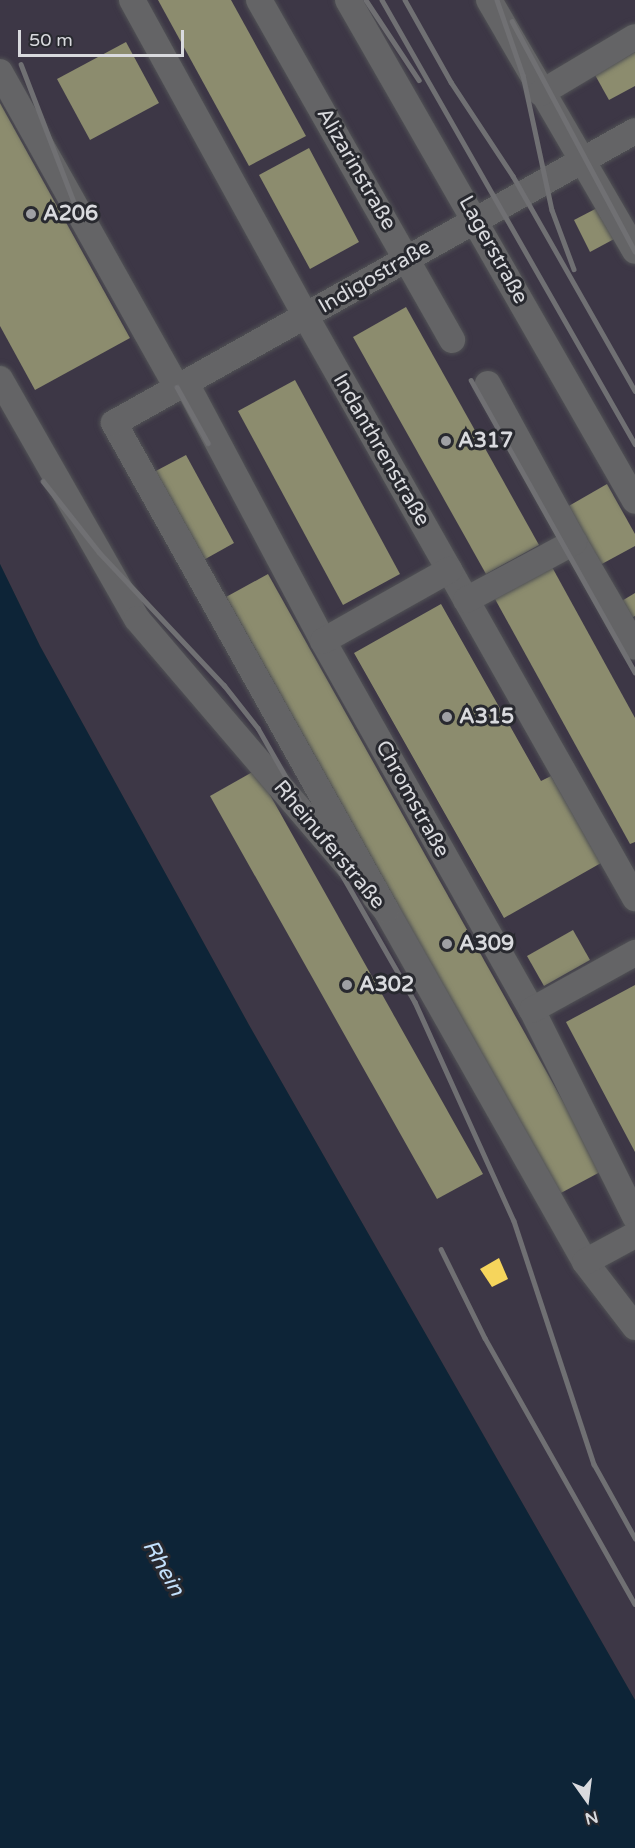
<!DOCTYPE html>
<meta charset="utf-8">
<style>
body{margin:0}
#map{position:relative;width:635px;height:1848px;overflow:hidden;background:#333438;font-family:"Varela Round",sans-serif}
div>[style]{position:absolute}
.commercial>*{inset:0;background:#3d3746}
.water>*{inset:0;background:#0d2437}
.homes>*{inset:0;background:#f6d55c}
.industry>*{inset:0;background:#8c8c6e}
.roads{filter:drop-shadow(0 0 2px #515255) drop-shadow(0 0 2px #515255)}
.minor>*{height:26px;margin:-13px;padding:0 13px;transform-origin:13px;border-radius:13px;background:#646466}
.rail>*{height:4.5px;margin:-2.25px;padding:0 2.25px;transform-origin:2.25px;border-radius:2.25px;background:#707073}
.dots>*{width:16px;height:16px;translate:-50% -50%;box-sizing:border-box;border:3px solid #28292f;border-radius:50%}
span{translate:-50% -50%;white-space:nowrap;text-align:center;line-height:1.15;-webkit-text-stroke:6px #28292f;paint-order:stroke}
.street-label{font-size:21px;color:#d9dade}
.poi-label{font-size:21px;color:#d9dade;font-weight:700}
.left{translate:0 -50%;text-align:left}
.water-label{font-size:22px;color:#c3e0fb;font-style:italic}
.north{position:absolute;left:557px;top:1770px;width:60px;height:60px;-webkit-text-stroke:4px #28292f;paint-order:stroke;rotate:166deg;font-size:16px;font-weight:700;line-height:24px;text-align:center;color:#d9dade}
.north::after{content:'';display:block;margin:auto;width:21px;height:27px;background:#d9dade;clip-path:polygon(50% 0,100% 100%,50% 72%,0 100%)}
.scale{position:absolute;left:18px;top:30px;width:166px;height:27px;box-sizing:border-box;border:3px solid #d9dade;border-top:0;padding-left:8px;font-size:18px;line-height:21px;white-space:nowrap;color:#d9dade;-webkit-text-stroke:4px #28292f;paint-order:stroke}
</style>
<div id="map">
<div class="commercial">
<div style="clip-path:polygon(0 0,635px 0,635px 1700px,249px 1025px,40px 646px,0 564px)"></div>
</div>
<div class="water">
<div style="clip-path:polygon(0 564px,40px 646px,249px 1025px,635px 1700px,635px 1848px,0 1848px)"></div>
</div>
<div class="homes">
<div style="clip-path:polygon(499px 1258px,508px 1279px,492px 1287px,480px 1269px)"></div>
</div>
<div class="industry">
<div style="clip-path:polygon(158px 0,231px 0,306px 136px,249px 166px)"></div>
<div style="clip-path:polygon(126px 42px,159px 103px,90px 140px,57px 79px)"></div>
<div style="clip-path:polygon(635px 52px,635px 86px,609px 100px,595px 75px)"></div>
<div style="clip-path:polygon(0 103px,130px 338px,35px 390px,0 326px)"></div>
<div style="clip-path:polygon(309px 148px,359px 242px,310px 269px,259px 175px)"></div>
<div style="clip-path:polygon(599px 207px,616px 238px,590px 252px,574px 220px)"></div>
<div style="clip-path:polygon(406px 307px,539px 545px,486px 574px,353px 337px)"></div>
<div style="clip-path:polygon(295px 380px,400px 574px,343px 605px,238px 411px)"></div>
<div style="clip-path:polygon(186px 455px,234px 543px,200px 562px,152px 473px)"></div>
<div style="clip-path:polygon(607px 484px,635px 534px,635px 546px,600px 565px,567px 507px)"></div>
<div style="clip-path:polygon(552px 567px,635px 718px,635px 842px,630px 844px,495px 599px)"></div>
<div style="clip-path:polygon(268px 574px,602px 1171px,559px 1194px,226px 597px)"></div>
<div style="clip-path:polygon(635px 593px,635px 616px,629px 619px,620px 602px)"></div>
<div style="clip-path:polygon(441px 604px,541px 781px,551px 776px,601px 863px,504px 918px,354px 653px)"></div>
<div style="clip-path:polygon(256px 770px,483px 1174px,437px 1199px,210px 796px)"></div>
<div style="clip-path:polygon(573px 930px,590px 960px,544px 986px,527px 956px)"></div>
<div style="clip-path:polygon(635px 985px,635px 1152px,566px 1022px)"></div>
</div>
<div class="roads">
<div class="minor">
<div style="left:132px;top:0;width:362px;rotate:61.2deg"></div>
<div style="left:306px;top:317px;width:668px;rotate:60.48deg"></div>
<div style="left:259px;top:0;width:391px;rotate:60.4deg"></div>
<div style="left:348px;top:0;width:577px;rotate:60.19deg"></div>
<div style="left:489px;top:0;width:290px;rotate:59.8deg"></div>
<div style="left:0;top:72px;width:361px;rotate:60.7deg"></div>
<div style="left:541px;top:93px;width:109px;rotate:-30.8deg"></div>
<div style="left:0;top:379px;width:276px;rotate:60.3deg"></div>
<div style="left:137px;top:619px;width:326px;rotate:49.5deg"></div>
<div style="left:186px;top:383px;width:292px;rotate:62deg"></div>
<div style="left:323px;top:641px;width:424px;rotate:60.5deg"></div>
<div style="left:532px;top:1010px;width:231px;rotate:63.5deg"></div>
<div style="left:574px;top:542px;width:121px;rotate:59.8deg"></div>
<div style="left:466px;top:600px;width:123px;rotate:-28.2deg"></div>
<div style="left:574px;top:542px;width:180px;rotate:-118.6deg"></div>
<div style="left:323px;top:641px;width:145px;rotate:-29.4deg"></div>
<div style="left:375px;top:897px;width:17px;rotate:50deg"></div>
<div style="left:386px;top:910px;width:404px;rotate:60.5deg"></div>
<div style="left:585px;top:1262px;width:82px;rotate:52.4deg"></div>
<div style="left:386px;top:910px;width:558px;rotate:-119.18deg"></div>
<div style="left:114px;top:423px;width:597px;rotate:-29.27deg"></div>
<div style="left:532px;top:1010px;width:118px;rotate:-29deg"></div>
<div style="left:585px;top:1262px;width:57px;rotate:-28.4deg"></div>
</div>
</div>
<div class="rail">
<div style="left:366px;top:0;width:96px;rotate:56.5deg"></div>
<div style="left:382px;top:0;width:511px;rotate:60.32deg"></div>
<div style="left:405px;top:0;width:94px;rotate:60.7deg"></div>
<div style="left:451px;top:82px;width:113px;rotate:56.6deg"></div>
<div style="left:513px;top:176px;width:247px;rotate:60.4deg"></div>
<div style="left:497px;top:0;width:79px;rotate:70.9deg"></div>
<div style="left:523px;top:75px;width:138px;rotate:77.9deg"></div>
<div style="left:552px;top:210px;width:63px;rotate:69.6deg"></div>
<div style="left:512px;top:21px;width:261px;rotate:61.9deg"></div>
<div style="left:21px;top:64px;width:156px;rotate:69deg"></div>
<div style="left:471px;top:380px;width:335px;rotate:60.7deg"></div>
<div style="left:177px;top:387px;width:64px;rotate:61deg"></div>
<div style="left:43px;top:481px;width:90px;rotate:51.7deg"></div>
<div style="left:99px;top:552px;width:183px;rotate:46.8deg"></div>
<div style="left:224px;top:685px;width:55px;rotate:51.7deg"></div>
<div style="left:258px;top:728px;width:316px;rotate:60.2deg"></div>
<div style="left:415px;top:1002px;width:240px;rotate:65.7deg"></div>
<div style="left:514px;top:1221px;width:256px;rotate:71.8deg"></div>
<div style="left:594px;top:1464px;width:85px;rotate:61deg"></div>
<div style="left:441px;top:1249px;width:99px;rotate:63.7deg"></div>
<div style="left:485px;top:1338px;width:305px;rotate:60.6deg"></div>
</div>
<div class="dots">
<div style="left:31px;top:214px;background:#9fa0a4"></div>
<div style="left:446px;top:441px;background:#9fa0a4"></div>
<div style="left:447px;top:717px;background:#9fa0a4"></div>
<div style="left:447px;top:944px;background:#9fa0a4"></div>
<div style="left:347px;top:985px;background:#9fa0a4"></div>
</div>
<div class="street-label">
<span style="left:356px;top:169px;rotate:60deg">Alizarinstraße</span>
<span style="left:493px;top:250px;rotate:61deg">Lagerstraße</span>
<span style="left:375px;top:277px;rotate:-30deg">Indigostraße</span>
<span style="left:381px;top:450px;rotate:60deg">Indanthrenstraße</span>
<span style="left:412px;top:799px;rotate:61deg">Chromstraße</span>
<span style="left:329px;top:845px;rotate:50deg">Rheinuferstraße</span>
</div>
<div class="poi-label">
<span class="left" style="left:43px;top:214px">A206</span>
<span class="left" style="left:458px;top:441px">A317</span>
<span class="left" style="left:459px;top:717px">A315</span>
<span class="left" style="left:459px;top:944px">A309</span>
<span class="left" style="left:359px;top:985px">A302</span>
</div>
<div class="water-label">
<span style="left:163px;top:1568px;rotate:60deg">Rhein</span>
</div>
<div class="north">N</div>
<div class="scale">50 m</div>
</div>
